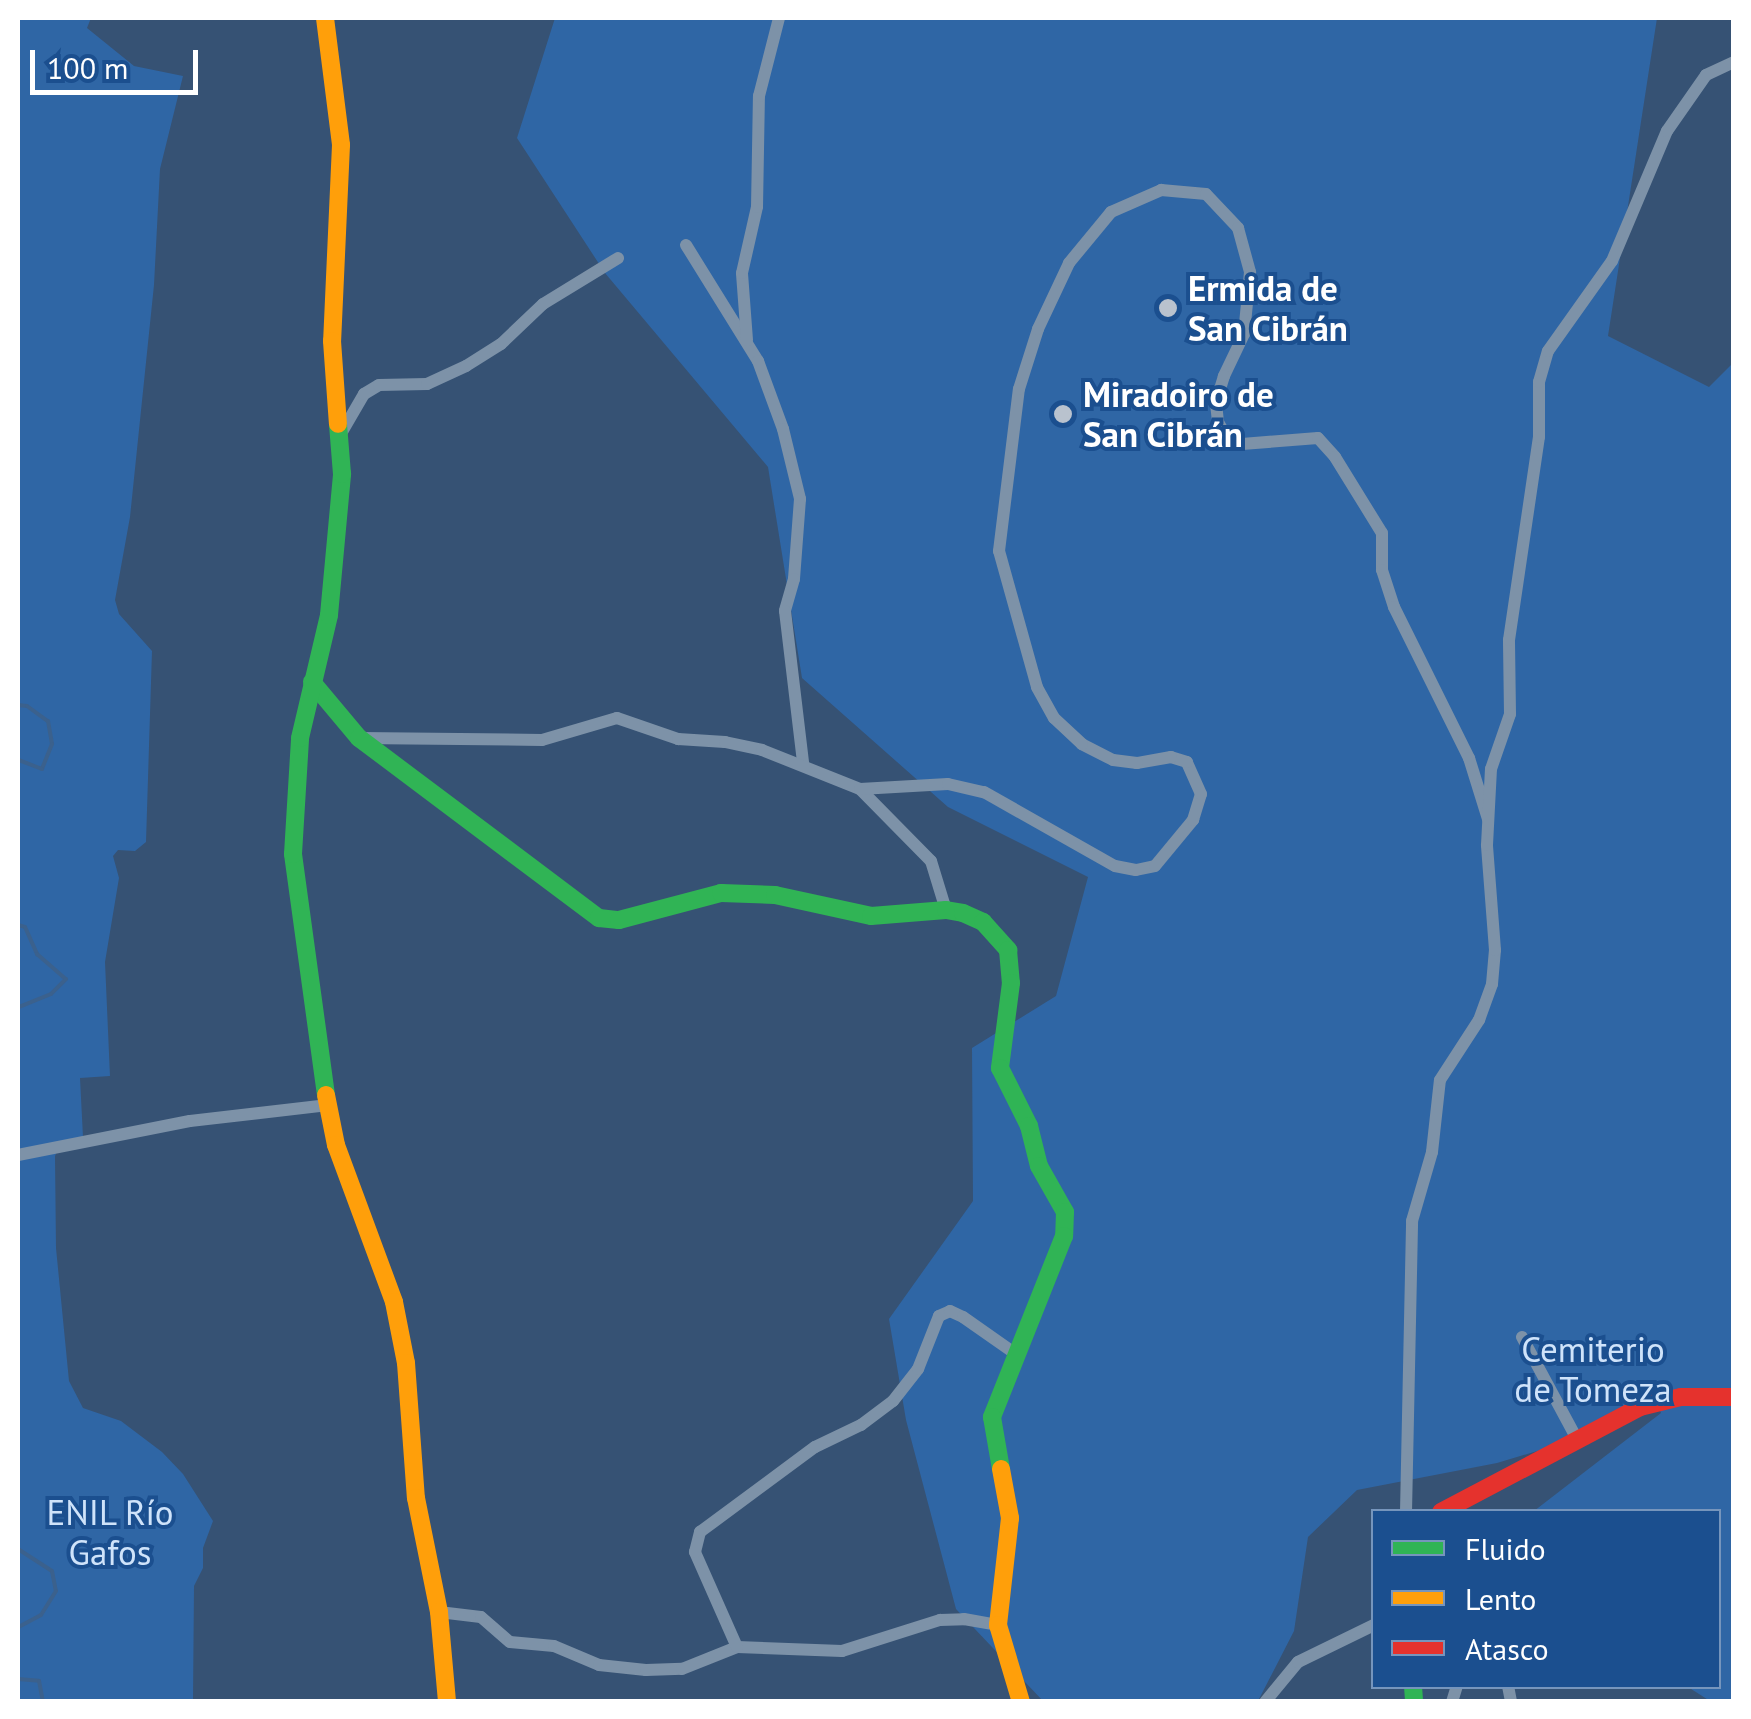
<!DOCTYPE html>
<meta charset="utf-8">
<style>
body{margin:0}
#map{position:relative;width:1751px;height:1719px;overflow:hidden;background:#365274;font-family:"PT Sans",sans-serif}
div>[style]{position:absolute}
.green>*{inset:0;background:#2f66a5}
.stream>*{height:4px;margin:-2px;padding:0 2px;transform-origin:2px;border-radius:2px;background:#3b618d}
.street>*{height:12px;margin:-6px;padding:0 6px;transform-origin:6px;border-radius:6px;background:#7d92a8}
.fast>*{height:18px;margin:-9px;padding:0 9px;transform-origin:9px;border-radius:9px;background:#30b455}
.slow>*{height:18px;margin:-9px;padding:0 9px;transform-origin:9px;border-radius:9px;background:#ff9f0a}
.jam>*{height:18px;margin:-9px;padding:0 9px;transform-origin:9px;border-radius:9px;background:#e5322d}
.dots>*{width:28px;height:28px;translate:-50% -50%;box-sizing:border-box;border:5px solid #1b4f8f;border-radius:50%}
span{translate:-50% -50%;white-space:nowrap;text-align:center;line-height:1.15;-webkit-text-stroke:8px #1b4f8f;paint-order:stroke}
.poi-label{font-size:35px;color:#fff;font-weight:700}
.left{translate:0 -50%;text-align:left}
.park-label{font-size:35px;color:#cfe3fa}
.frame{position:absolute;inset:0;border:20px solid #fff;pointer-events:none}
.legend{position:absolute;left:1371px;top:1509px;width:350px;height:180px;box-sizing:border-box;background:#1b4f8f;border:2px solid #7695bc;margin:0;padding:12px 18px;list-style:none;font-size:30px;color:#fff}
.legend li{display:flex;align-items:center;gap:20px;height:50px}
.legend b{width:50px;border:2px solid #7695bc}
.scale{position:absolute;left:30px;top:50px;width:168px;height:45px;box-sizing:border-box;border:5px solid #fff;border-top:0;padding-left:12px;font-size:30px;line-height:35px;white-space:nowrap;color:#fff;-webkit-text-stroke:8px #1b4f8f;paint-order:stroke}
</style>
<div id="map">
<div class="green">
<div style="clip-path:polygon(18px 18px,91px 18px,87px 28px,134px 66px,183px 76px,160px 169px,154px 285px,130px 517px,115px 600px,119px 614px,152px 651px,146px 842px,135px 851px,118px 850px,113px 856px,119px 878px,105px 962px,110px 1076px,80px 1078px,83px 1137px,59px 1147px,55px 1156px,56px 1248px,69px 1381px,83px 1408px,121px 1421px,162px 1452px,183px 1474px,213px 1521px,203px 1548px,203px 1568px,194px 1586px,193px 1701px,18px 1701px)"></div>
<div style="clip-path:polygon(555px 18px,1657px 18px,1608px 336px,1709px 387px,1733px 363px,1733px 1701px,1710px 1701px,1688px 1687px,1718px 1686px,1718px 1512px,1534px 1511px,1661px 1413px,1654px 1395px,1577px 1439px,1497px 1463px,1357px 1490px,1308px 1537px,1294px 1631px,1258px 1701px,1043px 1701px,956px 1609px,906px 1420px,889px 1319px,973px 1201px,972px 1048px,1056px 996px,1088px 877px,948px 807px,802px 678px,768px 467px,605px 273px,517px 138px)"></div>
</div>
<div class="stream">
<div style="left:18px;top:705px;width:9px;rotate:6deg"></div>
<div style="left:27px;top:706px;width:26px;rotate:36deg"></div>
<div style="left:48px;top:721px;width:23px;rotate:80deg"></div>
<div style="left:52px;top:744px;width:27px;rotate:112deg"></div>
<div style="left:42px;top:769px;width:26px;rotate:-159deg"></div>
<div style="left:18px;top:925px;width:7px;rotate:16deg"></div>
<div style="left:25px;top:927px;width:30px;rotate:66deg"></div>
<div style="left:37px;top:954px;width:38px;rotate:41deg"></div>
<div style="left:66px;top:979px;width:21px;rotate:135deg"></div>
<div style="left:51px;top:994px;width:35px;rotate:158deg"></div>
<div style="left:18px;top:1549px;width:40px;rotate:32.9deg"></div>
<div style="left:52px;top:1571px;width:20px;rotate:79deg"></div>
<div style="left:56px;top:1591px;width:28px;rotate:122deg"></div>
<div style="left:41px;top:1615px;width:26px;rotate:152deg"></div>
<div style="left:18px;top:1679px;width:21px;rotate:5deg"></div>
<div style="left:39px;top:1681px;width:21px;rotate:79deg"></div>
</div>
<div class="street">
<div style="left:686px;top:245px;width:137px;rotate:58.2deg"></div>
<div style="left:758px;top:361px;width:72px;rotate:69.8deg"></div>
<div style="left:783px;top:429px;width:72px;rotate:76.3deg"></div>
<div style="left:800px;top:499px;width:80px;rotate:94.3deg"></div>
<div style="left:794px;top:579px;width:33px;rotate:106deg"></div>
<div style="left:785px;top:611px;width:153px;rotate:83.2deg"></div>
<div style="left:747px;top:340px;width:67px;rotate:-94.3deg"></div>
<div style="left:742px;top:273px;width:68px;rotate:-77.2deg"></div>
<div style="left:757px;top:207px;width:111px;rotate:-89deg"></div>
<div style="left:759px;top:96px;width:81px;rotate:-75.6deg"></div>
<div style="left:339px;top:437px;width:50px;rotate:-59.8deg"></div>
<div style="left:364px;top:394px;width:17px;rotate:-31deg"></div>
<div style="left:379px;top:385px;width:48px;rotate:-1.2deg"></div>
<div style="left:427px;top:384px;width:43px;rotate:-24.8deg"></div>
<div style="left:466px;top:366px;width:41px;rotate:-32.2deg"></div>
<div style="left:501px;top:344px;width:58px;rotate:-43.6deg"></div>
<div style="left:543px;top:304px;width:88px;rotate:-31.5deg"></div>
<div style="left:359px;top:738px;width:183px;rotate:0.6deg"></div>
<div style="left:542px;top:740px;width:78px;rotate:-16.3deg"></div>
<div style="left:617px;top:718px;width:65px;rotate:19deg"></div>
<div style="left:678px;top:739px;width:47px;rotate:3.7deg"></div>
<div style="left:725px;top:742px;width:38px;rotate:12deg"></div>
<div style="left:762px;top:750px;width:105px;rotate:21.7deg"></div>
<div style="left:860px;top:789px;width:101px;rotate:45.4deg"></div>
<div style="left:931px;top:861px;width:51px;rotate:73deg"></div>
<div style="left:860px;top:789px;width:88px;rotate:-3.3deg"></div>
<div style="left:948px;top:784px;width:37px;rotate:13deg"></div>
<div style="left:984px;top:792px;width:150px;rotate:29.5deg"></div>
<div style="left:1115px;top:866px;width:21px;rotate:11deg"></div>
<div style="left:1136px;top:870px;width:19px;rotate:-12deg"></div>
<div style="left:1155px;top:866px;width:60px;rotate:-50.4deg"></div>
<div style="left:1193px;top:820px;width:27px;rotate:-73deg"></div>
<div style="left:1201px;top:794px;width:35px;rotate:-114deg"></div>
<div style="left:1187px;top:762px;width:17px;rotate:-163deg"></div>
<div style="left:1171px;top:757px;width:35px;rotate:170deg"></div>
<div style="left:1137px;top:763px;width:24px;rotate:-173deg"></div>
<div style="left:1113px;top:760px;width:35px;rotate:-153deg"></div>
<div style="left:1082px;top:744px;width:38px;rotate:-137deg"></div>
<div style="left:1054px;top:718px;width:35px;rotate:-119deg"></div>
<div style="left:1037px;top:687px;width:141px;rotate:-105.6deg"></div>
<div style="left:999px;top:551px;width:163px;rotate:-83deg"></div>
<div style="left:1019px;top:389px;width:63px;rotate:-72.4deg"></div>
<div style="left:1038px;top:329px;width:73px;rotate:-64.8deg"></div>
<div style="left:1069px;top:263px;width:66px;rotate:-50.5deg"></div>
<div style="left:1111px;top:212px;width:55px;rotate:-23.7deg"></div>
<div style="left:1161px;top:190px;width:45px;rotate:5.1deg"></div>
<div style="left:1206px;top:194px;width:47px;rotate:46.7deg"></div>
<div style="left:1238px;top:228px;width:46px;rotate:74.7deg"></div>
<div style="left:1250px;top:272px;width:62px;rotate:95.5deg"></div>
<div style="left:1244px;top:334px;width:47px;rotate:115.5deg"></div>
<div style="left:1224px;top:376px;width:28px;rotate:107deg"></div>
<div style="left:1216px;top:403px;width:19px;rotate:84deg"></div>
<div style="left:1218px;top:422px;width:18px;rotate:61deg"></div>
<div style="left:1227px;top:438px;width:16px;rotate:22deg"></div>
<div style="left:1242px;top:444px;width:76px;rotate:-4.5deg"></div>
<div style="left:1318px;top:438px;width:25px;rotate:48deg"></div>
<div style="left:1335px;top:457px;width:89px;rotate:58.3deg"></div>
<div style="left:1382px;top:533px;width:37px;rotate:90deg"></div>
<div style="left:1382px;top:570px;width:39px;rotate:72deg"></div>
<div style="left:1394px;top:607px;width:169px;rotate:63.6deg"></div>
<div style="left:1469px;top:758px;width:64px;rotate:72.7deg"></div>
<div style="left:18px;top:1155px;width:175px;rotate:-11.2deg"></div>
<div style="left:190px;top:1121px;width:139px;rotate:-6.6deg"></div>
<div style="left:1522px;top:1337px;width:116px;rotate:61.7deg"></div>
<div style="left:1406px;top:1512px;width:291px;rotate:-88.8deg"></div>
<div style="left:1412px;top:1221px;width:72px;rotate:-73.8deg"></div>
<div style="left:1432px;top:1152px;width:72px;rotate:-83.7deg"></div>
<div style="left:1440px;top:1080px;width:72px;rotate:-57deg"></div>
<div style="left:1479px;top:1020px;width:38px;rotate:-70deg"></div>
<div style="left:1492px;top:984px;width:34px;rotate:-85deg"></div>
<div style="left:1495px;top:950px;width:105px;rotate:-94.4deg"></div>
<div style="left:1487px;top:845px;width:76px;rotate:-87deg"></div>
<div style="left:1491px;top:769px;width:58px;rotate:-70.9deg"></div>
<div style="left:1510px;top:714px;width:74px;rotate:-90.8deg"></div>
<div style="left:1509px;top:640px;width:205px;rotate:-81.6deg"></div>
<div style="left:1539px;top:437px;width:55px;rotate:-90deg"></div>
<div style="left:1539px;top:382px;width:32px;rotate:-74deg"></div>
<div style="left:1548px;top:351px;width:110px;rotate:-54.6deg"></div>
<div style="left:1612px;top:261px;width:141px;rotate:-67.1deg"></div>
<div style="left:1667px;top:131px;width:68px;rotate:-55.1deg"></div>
<div style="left:1706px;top:75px;width:31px;rotate:-25deg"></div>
<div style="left:439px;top:1612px;width:42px;rotate:6.8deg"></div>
<div style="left:481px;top:1617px;width:38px;rotate:41deg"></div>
<div style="left:510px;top:1642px;width:44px;rotate:5.2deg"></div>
<div style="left:554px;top:1646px;width:49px;rotate:22.9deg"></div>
<div style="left:599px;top:1665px;width:47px;rotate:6.1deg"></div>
<div style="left:646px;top:1670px;width:36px;rotate:-2deg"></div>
<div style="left:682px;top:1669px;width:59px;rotate:-21.8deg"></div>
<div style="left:737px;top:1647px;width:105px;rotate:2.2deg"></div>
<div style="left:842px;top:1651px;width:103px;rotate:-17.6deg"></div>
<div style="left:940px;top:1620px;width:24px;rotate:-2deg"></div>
<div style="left:964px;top:1619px;width:35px;rotate:10deg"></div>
<div style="left:737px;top:1647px;width:104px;rotate:-113.9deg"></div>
<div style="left:695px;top:1552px;width:21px;rotate:-76deg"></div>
<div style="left:700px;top:1532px;width:143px;rotate:-36.5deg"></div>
<div style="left:815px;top:1447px;width:51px;rotate:-25.6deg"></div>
<div style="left:861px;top:1425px;width:40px;rotate:-37deg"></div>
<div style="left:893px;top:1401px;width:41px;rotate:-52deg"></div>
<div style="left:918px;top:1369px;width:57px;rotate:-68.4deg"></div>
<div style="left:939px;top:1316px;width:12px;rotate:-24deg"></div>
<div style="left:950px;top:1311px;width:14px;rotate:25deg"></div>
<div style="left:963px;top:1317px;width:66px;rotate:35.1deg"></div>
<div style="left:1508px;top:1686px;width:16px;rotate:79deg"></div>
<div style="left:1265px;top:1702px;width:52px;rotate:-50.5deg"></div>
<div style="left:1298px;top:1662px;width:85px;rotate:-26deg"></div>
<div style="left:1452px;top:1702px;width:17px;rotate:-73deg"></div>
</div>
<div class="fast">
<div style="left:312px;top:682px;width:73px;rotate:50deg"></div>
<div style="left:359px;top:738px;width:300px;rotate:36.9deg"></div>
<div style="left:599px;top:918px;width:20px;rotate:6deg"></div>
<div style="left:619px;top:920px;width:106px;rotate:-14.8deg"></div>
<div style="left:721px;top:893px;width:54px;rotate:2.1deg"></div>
<div style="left:775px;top:895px;width:98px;rotate:12.3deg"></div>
<div style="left:871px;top:916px;width:75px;rotate:-4.6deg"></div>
<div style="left:946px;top:910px;width:17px;rotate:10deg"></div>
<div style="left:963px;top:913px;width:22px;rotate:24deg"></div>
<div style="left:983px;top:922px;width:38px;rotate:48deg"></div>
<div style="left:1008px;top:950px;width:33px;rotate:85deg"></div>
<div style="left:1011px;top:983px;width:86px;rotate:97.4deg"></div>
<div style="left:1000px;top:1068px;width:65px;rotate:63.4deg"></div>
<div style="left:1029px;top:1126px;width:41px;rotate:76deg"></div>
<div style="left:1039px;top:1166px;width:53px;rotate:60.5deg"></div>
<div style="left:1065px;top:1212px;width:24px;rotate:92deg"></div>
<div style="left:1064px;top:1236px;width:195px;rotate:111.7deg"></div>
<div style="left:992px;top:1417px;width:53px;rotate:80.2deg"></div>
<div style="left:326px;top:1095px;width:243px;rotate:-97.8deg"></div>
<div style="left:293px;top:854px;width:116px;rotate:-86.5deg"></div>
<div style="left:300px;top:738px;width:126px;rotate:-76.7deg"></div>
<div style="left:329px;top:615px;width:142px;rotate:-84.7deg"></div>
<div style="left:342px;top:474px;width:50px;rotate:-94.6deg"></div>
<div style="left:1413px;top:1686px;width:16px;rotate:86deg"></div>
</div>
<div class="slow">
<div style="left:325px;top:18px;width:128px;rotate:82.8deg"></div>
<div style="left:341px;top:145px;width:196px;rotate:92.6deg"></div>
<div style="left:332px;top:341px;width:83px;rotate:85.9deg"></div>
<div style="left:326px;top:1095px;width:51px;rotate:78.7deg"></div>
<div style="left:336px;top:1145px;width:167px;rotate:69.7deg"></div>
<div style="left:394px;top:1302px;width:62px;rotate:78.9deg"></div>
<div style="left:406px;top:1363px;width:135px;rotate:85.8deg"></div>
<div style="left:416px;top:1498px;width:116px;rotate:78.6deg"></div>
<div style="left:439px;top:1612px;width:90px;rotate:84.9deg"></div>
<div style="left:1001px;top:1469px;width:50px;rotate:79.6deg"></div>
<div style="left:1010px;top:1518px;width:108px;rotate:96.4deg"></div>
<div style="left:998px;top:1625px;width:80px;rotate:73.4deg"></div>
</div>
<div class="jam">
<div style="left:1441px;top:1512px;width:225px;rotate:-27.8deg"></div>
<div style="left:1640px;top:1407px;width:42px;rotate:-13.7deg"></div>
<div style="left:1681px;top:1397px;width:53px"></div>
</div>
<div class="dots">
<div style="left:1168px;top:308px;background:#b9c2ce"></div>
<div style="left:1063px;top:414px;background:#b9c2ce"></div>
</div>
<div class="poi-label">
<span class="left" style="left:1188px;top:308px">Ermida de<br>San Cibrán</span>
<span class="left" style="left:1083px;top:414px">Miradoiro de<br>San Cibrán</span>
</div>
<div class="park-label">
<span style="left:1593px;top:1369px">Cemiterio<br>de Tomeza</span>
<span style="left:110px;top:1532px">ENIL Río<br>Gafos</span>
</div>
<div class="frame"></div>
<ul class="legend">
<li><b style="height:12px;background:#30b455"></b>Fluido</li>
<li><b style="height:12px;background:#ff9f0a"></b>Lento</li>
<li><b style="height:12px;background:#e5322d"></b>Atasco</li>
</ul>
<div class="scale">100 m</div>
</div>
